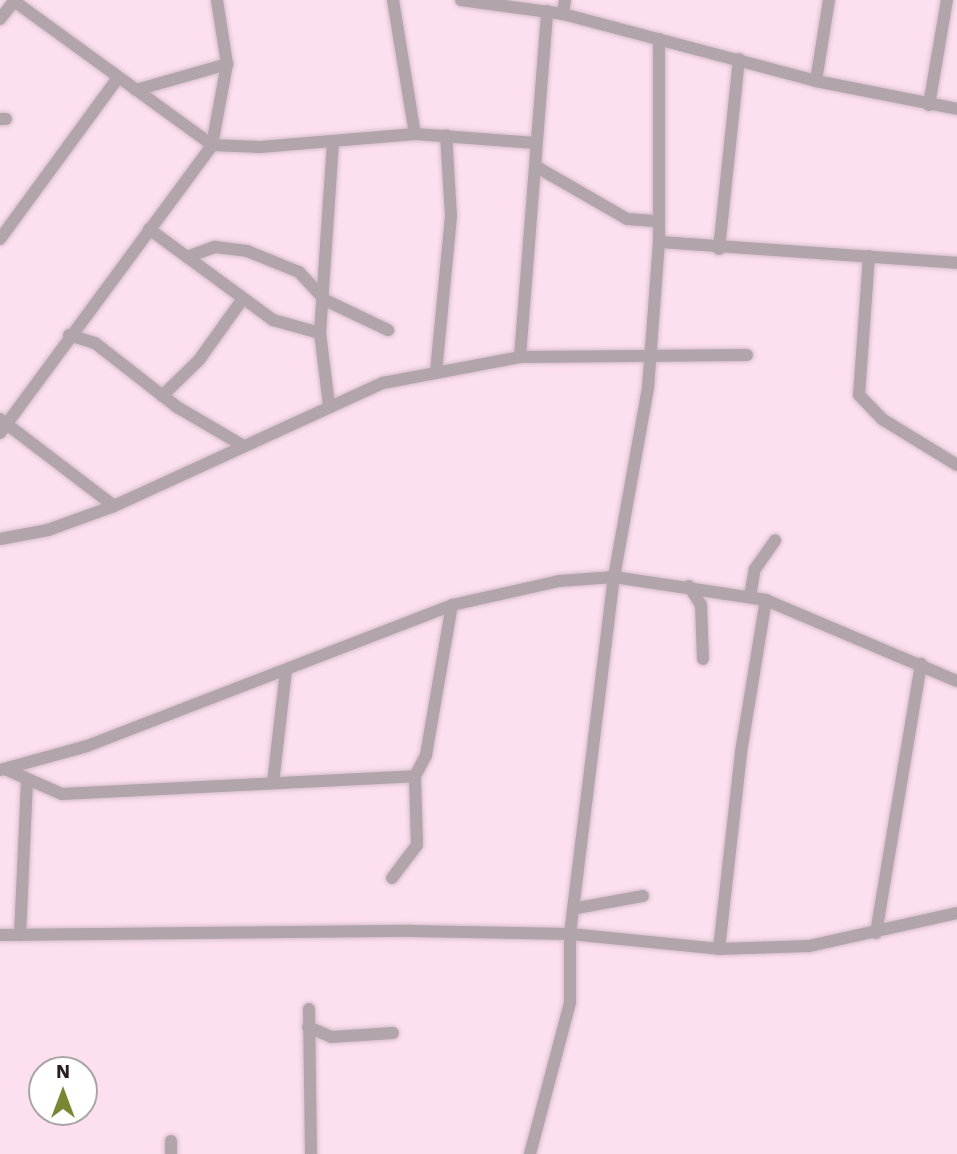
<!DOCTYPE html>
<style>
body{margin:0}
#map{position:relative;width:957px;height:1154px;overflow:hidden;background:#fde0f0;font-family:"Work Sans",sans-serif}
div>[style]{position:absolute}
.roads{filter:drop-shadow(0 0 2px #d6bdcb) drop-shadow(0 0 2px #d6bdcb)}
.minor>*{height:12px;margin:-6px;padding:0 6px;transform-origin:6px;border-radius:6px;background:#b1a4ab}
span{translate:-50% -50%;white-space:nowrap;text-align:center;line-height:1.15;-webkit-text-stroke:7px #fff;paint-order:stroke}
.north{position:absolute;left:28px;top:1056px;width:70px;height:70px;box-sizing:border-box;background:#fff;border:2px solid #a9a5a7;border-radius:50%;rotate:0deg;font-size:19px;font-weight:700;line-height:28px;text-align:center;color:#271d23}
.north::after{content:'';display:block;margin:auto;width:24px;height:32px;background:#798735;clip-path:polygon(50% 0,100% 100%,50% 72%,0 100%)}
</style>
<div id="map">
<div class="roads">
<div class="minor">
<div style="left:393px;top:0;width:136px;rotate:80.7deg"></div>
<div style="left:461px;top:0;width:103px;rotate:7.8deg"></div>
<div style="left:563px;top:14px;width:262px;rotate:14.8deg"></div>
<div style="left:816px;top:81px;width:144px;rotate:11.2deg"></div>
<div style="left:14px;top:1px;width:245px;rotate:36deg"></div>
<div style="left:212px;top:145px;width:48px;rotate:2.4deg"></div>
<div style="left:260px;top:147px;width:156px;rotate:-4.8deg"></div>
<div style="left:415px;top:134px;width:121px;rotate:4.3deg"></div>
<div style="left:563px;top:14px;width:14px;rotate:-82deg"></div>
<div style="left:0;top:19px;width:24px;rotate:-52deg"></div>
<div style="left:816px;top:81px;width:82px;rotate:-80.9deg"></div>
<div style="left:136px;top:90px;width:95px;rotate:-15.9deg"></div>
<div style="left:929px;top:105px;width:107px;rotate:-80.3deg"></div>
<div style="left:0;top:119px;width:6px"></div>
<div style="left:535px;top:166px;width:106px;rotate:29.9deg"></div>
<div style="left:627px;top:219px;width:31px;rotate:4deg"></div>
<div style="left:149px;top:229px;width:154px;rotate:36.3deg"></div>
<div style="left:273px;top:320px;width:49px;rotate:15.5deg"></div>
<div style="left:0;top:239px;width:200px;rotate:-53.8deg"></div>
<div style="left:659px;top:242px;width:299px;rotate:4deg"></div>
<div style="left:719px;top:249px;width:191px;rotate:-84deg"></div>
<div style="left:869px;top:256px;width:139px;rotate:94.1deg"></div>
<div style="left:859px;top:395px;width:33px;rotate:46deg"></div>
<div style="left:882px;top:419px;width:88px;rotate:31.5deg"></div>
<div style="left:187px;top:257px;width:30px;rotate:-20deg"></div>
<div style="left:215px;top:247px;width:32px;rotate:7deg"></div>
<div style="left:247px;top:251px;width:56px;rotate:22deg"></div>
<div style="left:299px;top:272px;width:38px;rotate:47deg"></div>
<div style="left:325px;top:300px;width:70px;rotate:25.5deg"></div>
<div style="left:69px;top:335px;width:27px;rotate:17deg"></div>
<div style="left:95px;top:343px;width:104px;rotate:38deg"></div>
<div style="left:177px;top:407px;width:75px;rotate:30.3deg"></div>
<div style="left:520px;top:357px;width:347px;rotate:-85.5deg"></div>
<div style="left:436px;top:372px;width:157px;rotate:-84.5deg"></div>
<div style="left:451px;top:216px;width:81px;rotate:-93.5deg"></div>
<div style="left:162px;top:396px;width:52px;rotate:-44.2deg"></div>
<div style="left:199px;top:360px;width:74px;rotate:-54.4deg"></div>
<div style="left:329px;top:405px;width:73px;rotate:-97.1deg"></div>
<div style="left:320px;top:333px;width:192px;rotate:-86.1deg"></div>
<div style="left:0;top:419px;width:143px;rotate:37.3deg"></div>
<div style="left:0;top:433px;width:358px;rotate:-53.6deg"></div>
<div style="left:212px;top:145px;width:82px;rotate:-79.5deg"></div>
<div style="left:227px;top:64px;width:65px;rotate:-98.9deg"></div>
<div style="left:0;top:539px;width:49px;rotate:-10.6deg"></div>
<div style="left:48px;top:530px;width:70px;rotate:-20deg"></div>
<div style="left:114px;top:506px;width:296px;rotate:-24.6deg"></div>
<div style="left:383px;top:383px;width:139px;rotate:-10.7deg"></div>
<div style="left:520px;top:357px;width:227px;rotate:-0.5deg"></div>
<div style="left:689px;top:586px;width:22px;rotate:58deg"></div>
<div style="left:701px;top:605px;width:54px;rotate:87.9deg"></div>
<div style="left:750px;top:596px;width:27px;rotate:-80deg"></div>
<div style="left:755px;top:569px;width:35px;rotate:-55deg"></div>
<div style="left:5px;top:769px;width:62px;rotate:23.7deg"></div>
<div style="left:62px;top:794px;width:353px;rotate:-2.9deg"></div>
<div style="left:415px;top:776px;width:24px;rotate:-62deg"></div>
<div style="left:426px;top:755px;width:152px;rotate:-80.2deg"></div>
<div style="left:0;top:770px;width:90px;rotate:-15.4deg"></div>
<div style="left:87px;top:746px;width:391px;rotate:-21.1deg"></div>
<div style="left:452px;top:605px;width:110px;rotate:-12.6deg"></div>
<div style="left:559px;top:581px;width:55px;rotate:-4.2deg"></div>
<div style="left:614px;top:577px;width:154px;rotate:8.6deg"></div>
<div style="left:766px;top:600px;width:207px;rotate:23deg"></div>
<div style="left:273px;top:783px;width:113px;rotate:-83.4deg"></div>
<div style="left:392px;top:878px;width:41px;rotate:-52.9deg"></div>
<div style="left:417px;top:845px;width:69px;rotate:-91.7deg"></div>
<div style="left:577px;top:908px;width:67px;rotate:-10.3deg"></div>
<div style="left:876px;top:933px;width:273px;rotate:-80.5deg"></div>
<div style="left:0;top:935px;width:411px;rotate:-0.6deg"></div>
<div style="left:411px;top:931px;width:159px;rotate:1.1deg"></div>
<div style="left:570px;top:934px;width:150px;rotate:5.7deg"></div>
<div style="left:719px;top:949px;width:90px;rotate:-1.9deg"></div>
<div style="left:809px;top:946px;width:152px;rotate:-12.6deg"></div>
<div style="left:20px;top:935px;width:153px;rotate:-87.4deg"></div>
<div style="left:719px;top:949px;width:198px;rotate:-83.6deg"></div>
<div style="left:741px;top:752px;width:154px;rotate:-80.7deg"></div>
<div style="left:309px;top:1009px;width:145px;rotate:89.2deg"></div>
<div style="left:308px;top:1027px;width:25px;rotate:23deg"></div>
<div style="left:331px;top:1037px;width:62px;rotate:-3.7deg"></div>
<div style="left:171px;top:1141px;width:13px;rotate:90deg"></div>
<div style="left:530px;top:1154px;width:156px;rotate:-75.2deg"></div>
<div style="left:570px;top:1003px;width:69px;rotate:-90deg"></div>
<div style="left:570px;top:934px;width:360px;rotate:-83deg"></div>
<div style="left:614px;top:577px;width:192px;rotate:-79.8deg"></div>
<div style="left:648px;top:388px;width:146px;rotate:-85.7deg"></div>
<div style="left:659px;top:242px;width:203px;rotate:-90deg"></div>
</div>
</div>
<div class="north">N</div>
</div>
